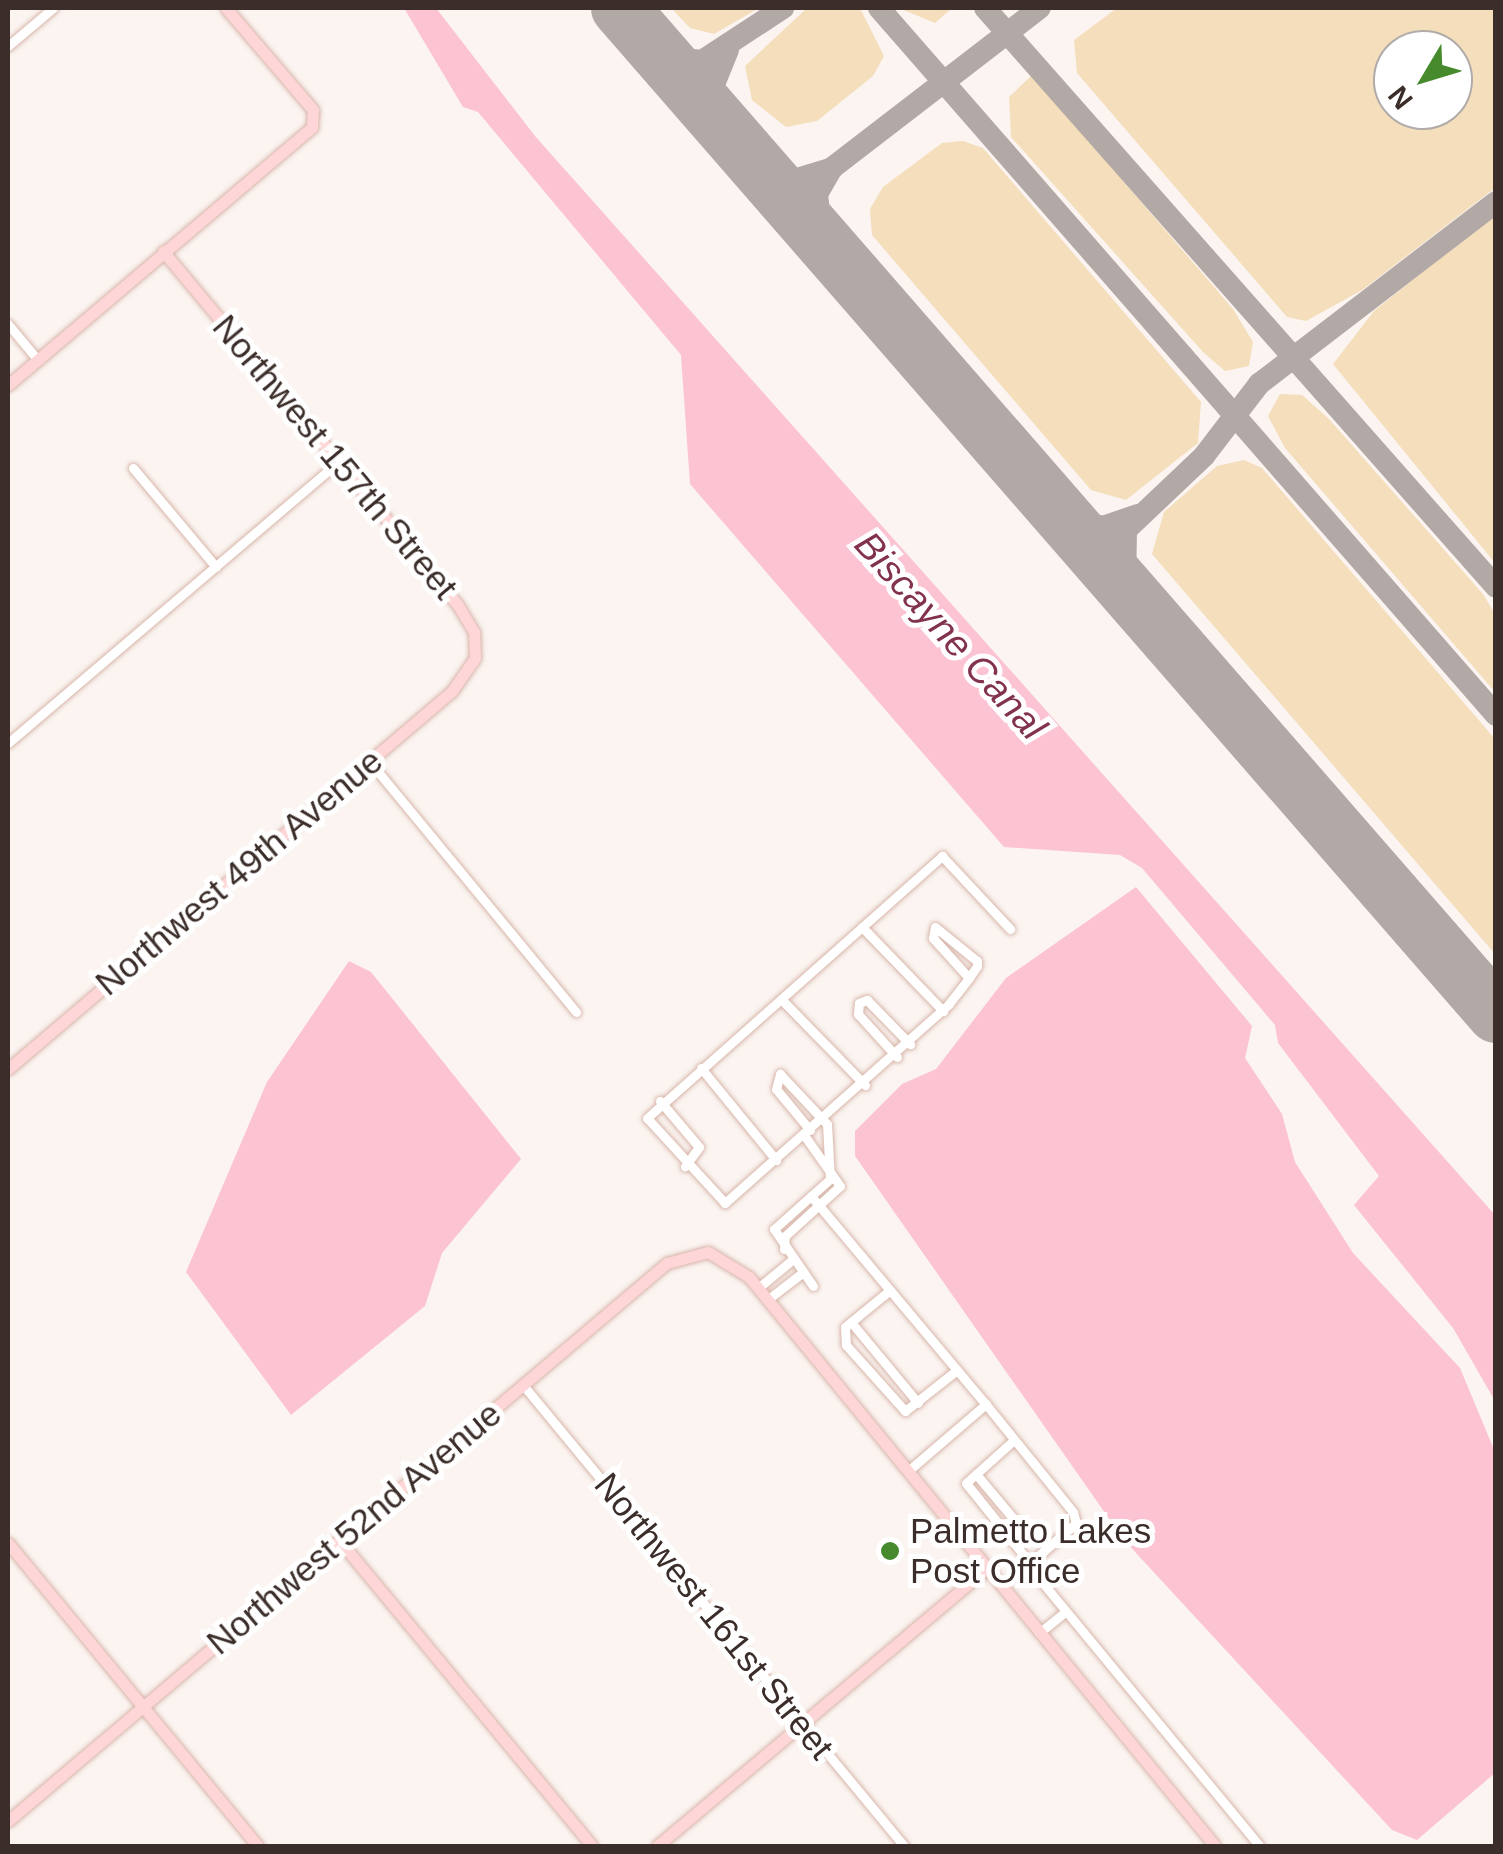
<!DOCTYPE html>
<style>
body{margin:0}
#map{position:relative;width:1503px;height:1854px;overflow:hidden;background:#fbf4f1;font-family:Helvetica,sans-serif}
div>[style]{position:absolute}
.green>*{inset:0;background:#f4debb}
.water>*{inset:0;background:#fcc3d3}
.taxiway>*{height:22px;margin:-11px;padding:0 11px;transform-origin:11px;border-radius:11px;background:#b2a8a5}
.runway>*{height:58px;margin:-29px;padding:0 29px;transform-origin:29px;border-radius:29px;background:#b2a8a5}
.roads{filter:drop-shadow(0 0 2px #d8b6aa) drop-shadow(0 0 2px #d8b6aa)}
.street>*{height:9px;margin:-4.5px;padding:0 4.5px;transform-origin:4.5px;border-radius:4.5px;background:#fff}
.secondary>*{height:11px;margin:-5.5px;padding:0 5.5px;transform-origin:5.5px;border-radius:5.5px;background:#fed6d7}
.dots>*{width:28px;height:28px;translate:-50% -50%;box-sizing:border-box;border:5px solid #fff;border-radius:50%}
span{translate:-50% -50%;white-space:nowrap;text-align:center;line-height:1.15;-webkit-text-stroke:10px #fff;paint-order:stroke}
.street-label{font-size:35px;color:#3b2d29}
.poi-label{font-size:35px;color:#3b2d29}
.left{translate:0 -50%;text-align:left}
.water-label{font-size:38px;color:#82324f;font-style:italic}
.frame{position:absolute;inset:0;border:10px solid #3b2d29;pointer-events:none}
.north{position:absolute;left:1373px;top:30px;width:100px;height:100px;box-sizing:border-box;background:#fff;border:2px solid #b1aba9;border-radius:50%;rotate:232deg;font-size:28px;font-weight:700;line-height:40px;text-align:center;color:#3b2d29}
.north::after{content:'';display:block;margin:auto;width:35px;height:45px;background:#478a2d;clip-path:polygon(50% 0,100% 100%,50% 72%,0 100%)}
</style>
<div id="map">
<div class="green">
<div style="clip-path:polygon(671px 8px,759px 8px,714px 34px,690px 28px)"></div>
<div style="clip-path:polygon(807px 8px,860px 8px,884px 56px,873px 76px,817px 121px,786px 127px,752px 100px,745px 66px)"></div>
<div style="clip-path:polygon(899px 8px,952px 8px,935px 23px)"></div>
<div style="clip-path:polygon(evenodd,1117px 8px,1495px 8px,1495px 188px,1362px 290px,1306px 321px,1287px 317px,1077px 73px,1074px 40px,1117px 8px,1453px 50px,1453px 110px,1393px 110px,1393px 50px,1453px 50px)"></div>
<div style="clip-path:polygon(1032px 75px,1233px 309px,1253px 342px,1249px 366px,1225px 371px,1203px 352px,1011px 137px,1009px 97px)"></div>
<div style="clip-path:polygon(963px 141px,983px 148px,1201px 402px,1198px 443px,1126px 500px,1091px 490px,872px 235px,870px 209px,883px 187px,942px 143px)"></div>
<div style="clip-path:polygon(1495px 214px,1495px 563px,1333px 364px,1374px 311px)"></div>
<div style="clip-path:polygon(1280px 394px,1302px 395px,1329px 419px,1483px 594px,1495px 614px,1495px 692px,1285px 448px,1268px 416px)"></div>
<div style="clip-path:polygon(1244px 460px,1262px 468px,1495px 739px,1495px 954px,1152px 554px,1164px 512px,1217px 466px)"></div>
</div>
<div class="water">
<div style="clip-path:polygon(404px 8px,436px 8px,535px 136px,1495px 1215px,1495px 1401px,1453px 1328px,1354px 1205px,1379px 1176px,1278px 1043px,1275px 1025px,1142px 868px,1120px 855px,1004px 847px,690px 484px,681px 355px,478px 112px,463px 107px)"></div>
<div style="clip-path:polygon(1136px 887px,1252px 1026px,1245px 1058px,1282px 1114px,1295px 1162px,1353px 1253px,1460px 1368px,1495px 1452px,1495px 1773px,1417px 1840px,1392px 1830px,1124px 1540px,855px 1156px,855px 1131px,902px 1084px,936px 1069px,1006px 978px)"></div>
<div style="clip-path:polygon(349px 961px,371px 972px,521px 1159px,442px 1253px,425px 1306px,291px 1415px,186px 1272px,267px 1082px)"></div>
</div>
<div class="taxiway">
<div style="left:879px;top:8px;width:938px;rotate:48.89deg"></div>
<div style="left:985px;top:8px;width:772px;rotate:48.57deg"></div>
<div style="left:648px;top:40px;width:32px;rotate:35deg"></div>
<div style="left:674px;top:58px;width:28px;rotate:6deg"></div>
<div style="left:702px;top:61px;width:97px;rotate:-33.2deg"></div>
<div style="left:719px;top:122px;width:36px;rotate:-100deg"></div>
<div style="left:713px;top:87px;width:40px;rotate:-68deg"></div>
<div style="left:761px;top:169px;width:37px;rotate:16deg"></div>
<div style="left:797px;top:179px;width:37px;rotate:-17deg"></div>
<div style="left:832px;top:168px;width:262px;rotate:-37.6deg"></div>
<div style="left:822px;top:240px;width:46px;rotate:-96.2deg"></div>
<div style="left:817px;top:194px;width:30px;rotate:-60deg"></div>
<div style="left:1063px;top:517px;width:41px;rotate:14deg"></div>
<div style="left:1103px;top:527px;width:37px;rotate:-19deg"></div>
<div style="left:1125px;top:587px;width:57px;rotate:-89deg"></div>
<div style="left:1126px;top:530px;width:108px;rotate:-43.5deg"></div>
<div style="left:1204px;top:456px;width:91px;rotate:-52.6deg"></div>
<div style="left:1259px;top:384px;width:299px;rotate:-37.5deg"></div>
</div>
<div class="runway">
<div style="left:620px;top:8px;width:1334px;rotate:48.95deg"></div>
</div>
<div class="roads">
<div class="street">
<div style="left:8px;top:46px;width:59px;rotate:-40.2deg"></div>
<div style="left:8px;top:324px;width:45px;rotate:50.4deg"></div>
<div style="left:133px;top:468px;width:129px;rotate:50deg"></div>
<div style="left:8px;top:743px;width:435px;rotate:-40.4deg"></div>
<div style="left:370px;top:762px;width:324px;rotate:50.5deg"></div>
<div style="left:862px;top:927px;width:117px;rotate:46deg"></div>
<div style="left:969px;top:978px;width:54px;rotate:-132deg"></div>
<div style="left:933px;top:938px;width:11px;rotate:-80deg"></div>
<div style="left:935px;top:927px;width:54px;rotate:39deg"></div>
<div style="left:977px;top:961px;width:5px;rotate:90deg"></div>
<div style="left:977px;top:966px;width:14px;rotate:124deg"></div>
<div style="left:969px;top:978px;width:33px;rotate:128deg"></div>
<div style="left:949px;top:1004px;width:300px;rotate:138.4deg"></div>
<div style="left:725px;top:1203px;width:115px;rotate:-132.5deg"></div>
<div style="left:647px;top:1118px;width:395px;rotate:-41.6deg"></div>
<div style="left:942px;top:856px;width:100px;rotate:47deg"></div>
<div style="left:782px;top:1000px;width:119px;rotate:45.7deg"></div>
<div style="left:897px;top:1057px;width:58px;rotate:-132.2deg"></div>
<div style="left:858px;top:1014px;width:11px;rotate:-85deg"></div>
<div style="left:859px;top:1003px;width:9px;rotate:-21deg"></div>
<div style="left:867px;top:1000px;width:62px;rotate:45.7deg"></div>
<div style="left:701px;top:1068px;width:119px;rotate:50.8deg"></div>
<div style="left:660px;top:1101px;width:60px;rotate:49.7deg"></div>
<div style="left:699px;top:1147px;width:24px;rotate:126deg"></div>
<div style="left:810px;top:1130px;width:53px;rotate:-129.7deg"></div>
<div style="left:776px;top:1089px;width:16px;rotate:-75deg"></div>
<div style="left:780px;top:1074px;width:69px;rotate:46.8deg"></div>
<div style="left:827px;top:1124px;width:55px;rotate:86.9deg"></div>
<div style="left:830px;top:1179px;width:75px;rotate:138.2deg"></div>
<div style="left:774px;top:1229px;width:69px;rotate:55.6deg"></div>
<div style="left:811px;top:1196px;width:269px;rotate:50deg"></div>
<div style="left:984px;top:1402px;width:141px;rotate:51deg"></div>
<div style="left:1073px;top:1512px;width:11px;rotate:75deg"></div>
<div style="left:1076px;top:1523px;width:61px;rotate:139deg"></div>
<div style="left:1030px;top:1563px;width:102px;rotate:-128.7deg"></div>
<div style="left:966px;top:1483px;width:64px;rotate:-41.9deg"></div>
<div style="left:784px;top:1249px;width:13px;rotate:-86deg"></div>
<div style="left:785px;top:1236px;width:74px;rotate:-42.3deg"></div>
<div style="left:840px;top:1186px;width:62px;rotate:-125.2deg"></div>
<div style="left:758px;top:1288px;width:44px;rotate:-39.5deg"></div>
<div style="left:890px;top:1290px;width:58px;rotate:140.6deg"></div>
<div style="left:845px;top:1327px;width:18px;rotate:87deg"></div>
<div style="left:846px;top:1345px;width:89px;rotate:48.2deg"></div>
<div style="left:905px;top:1411px;width:66px;rotate:-38.3deg"></div>
<div style="left:767px;top:1300px;width:44px;rotate:-37.6deg"></div>
<div style="left:851px;top:1322px;width:105px;rotate:50.4deg"></div>
<div style="left:523px;top:1385px;width:598px;rotate:50.43deg"></div>
<div style="left:908px;top:1471px;width:103px;rotate:-40.7deg"></div>
<div style="left:976px;top:1474px;width:81px;rotate:50deg"></div>
<div style="left:1042px;top:1582px;width:342px;rotate:50.5deg"></div>
<div style="left:1039px;top:1633px;width:33px;rotate:-39deg"></div>
</div>
<div class="secondary">
<div style="left:8px;top:385px;width:399px;rotate:-40.3deg"></div>
<div style="left:312px;top:127px;width:17px;rotate:-87deg"></div>
<div style="left:313px;top:110px;width:134px;rotate:-130.5deg"></div>
<div style="left:8px;top:1069px;width:583px;rotate:-40.41deg"></div>
<div style="left:452px;top:691px;width:40px;rotate:-55.1deg"></div>
<div style="left:475px;top:658px;width:26px;rotate:-92deg"></div>
<div style="left:474px;top:632px;width:33px;rotate:-121deg"></div>
<div style="left:457px;top:604px;width:459px;rotate:-129.8deg"></div>
<div style="left:339px;top:1540px;width:397px;rotate:50.4deg"></div>
<div style="left:8px;top:1543px;width:393px;rotate:50.5deg"></div>
<div style="left:8px;top:1821px;width:864px;rotate:-40.26deg"></div>
<div style="left:667px;top:1263px;width:42px;rotate:-15deg"></div>
<div style="left:708px;top:1252px;width:48px;rotate:31.4deg"></div>
<div style="left:749px;top:1277px;width:735px;rotate:50.68deg"></div>
<div style="left:657px;top:1846px;width:431px;rotate:-40.1deg"></div>
</div>
</div>
<div class="dots">
<div style="left:890px;top:1551px;background:#478a2d"></div>
</div>
<div class="street-label">
<span style="left:335px;top:457px;rotate:50deg">Northwest 157th Street</span>
<span style="left:239px;top:872px;rotate:-40deg">Northwest 49th Avenue</span>
<span style="left:354px;top:1528px;rotate:-40deg">Northwest 52nd Avenue</span>
<span style="left:714px;top:1616px;rotate:51deg">Northwest 161st Street</span>
</div>
<div class="poi-label">
<span class="left" style="left:910px;top:1551px">Palmetto Lakes<br>Post Office</span>
</div>
<div class="water-label">
<span style="left:950px;top:636px;rotate:48deg">Biscayne Canal</span>
</div>
<div class="frame"></div>
<div class="north">N</div>
</div>
